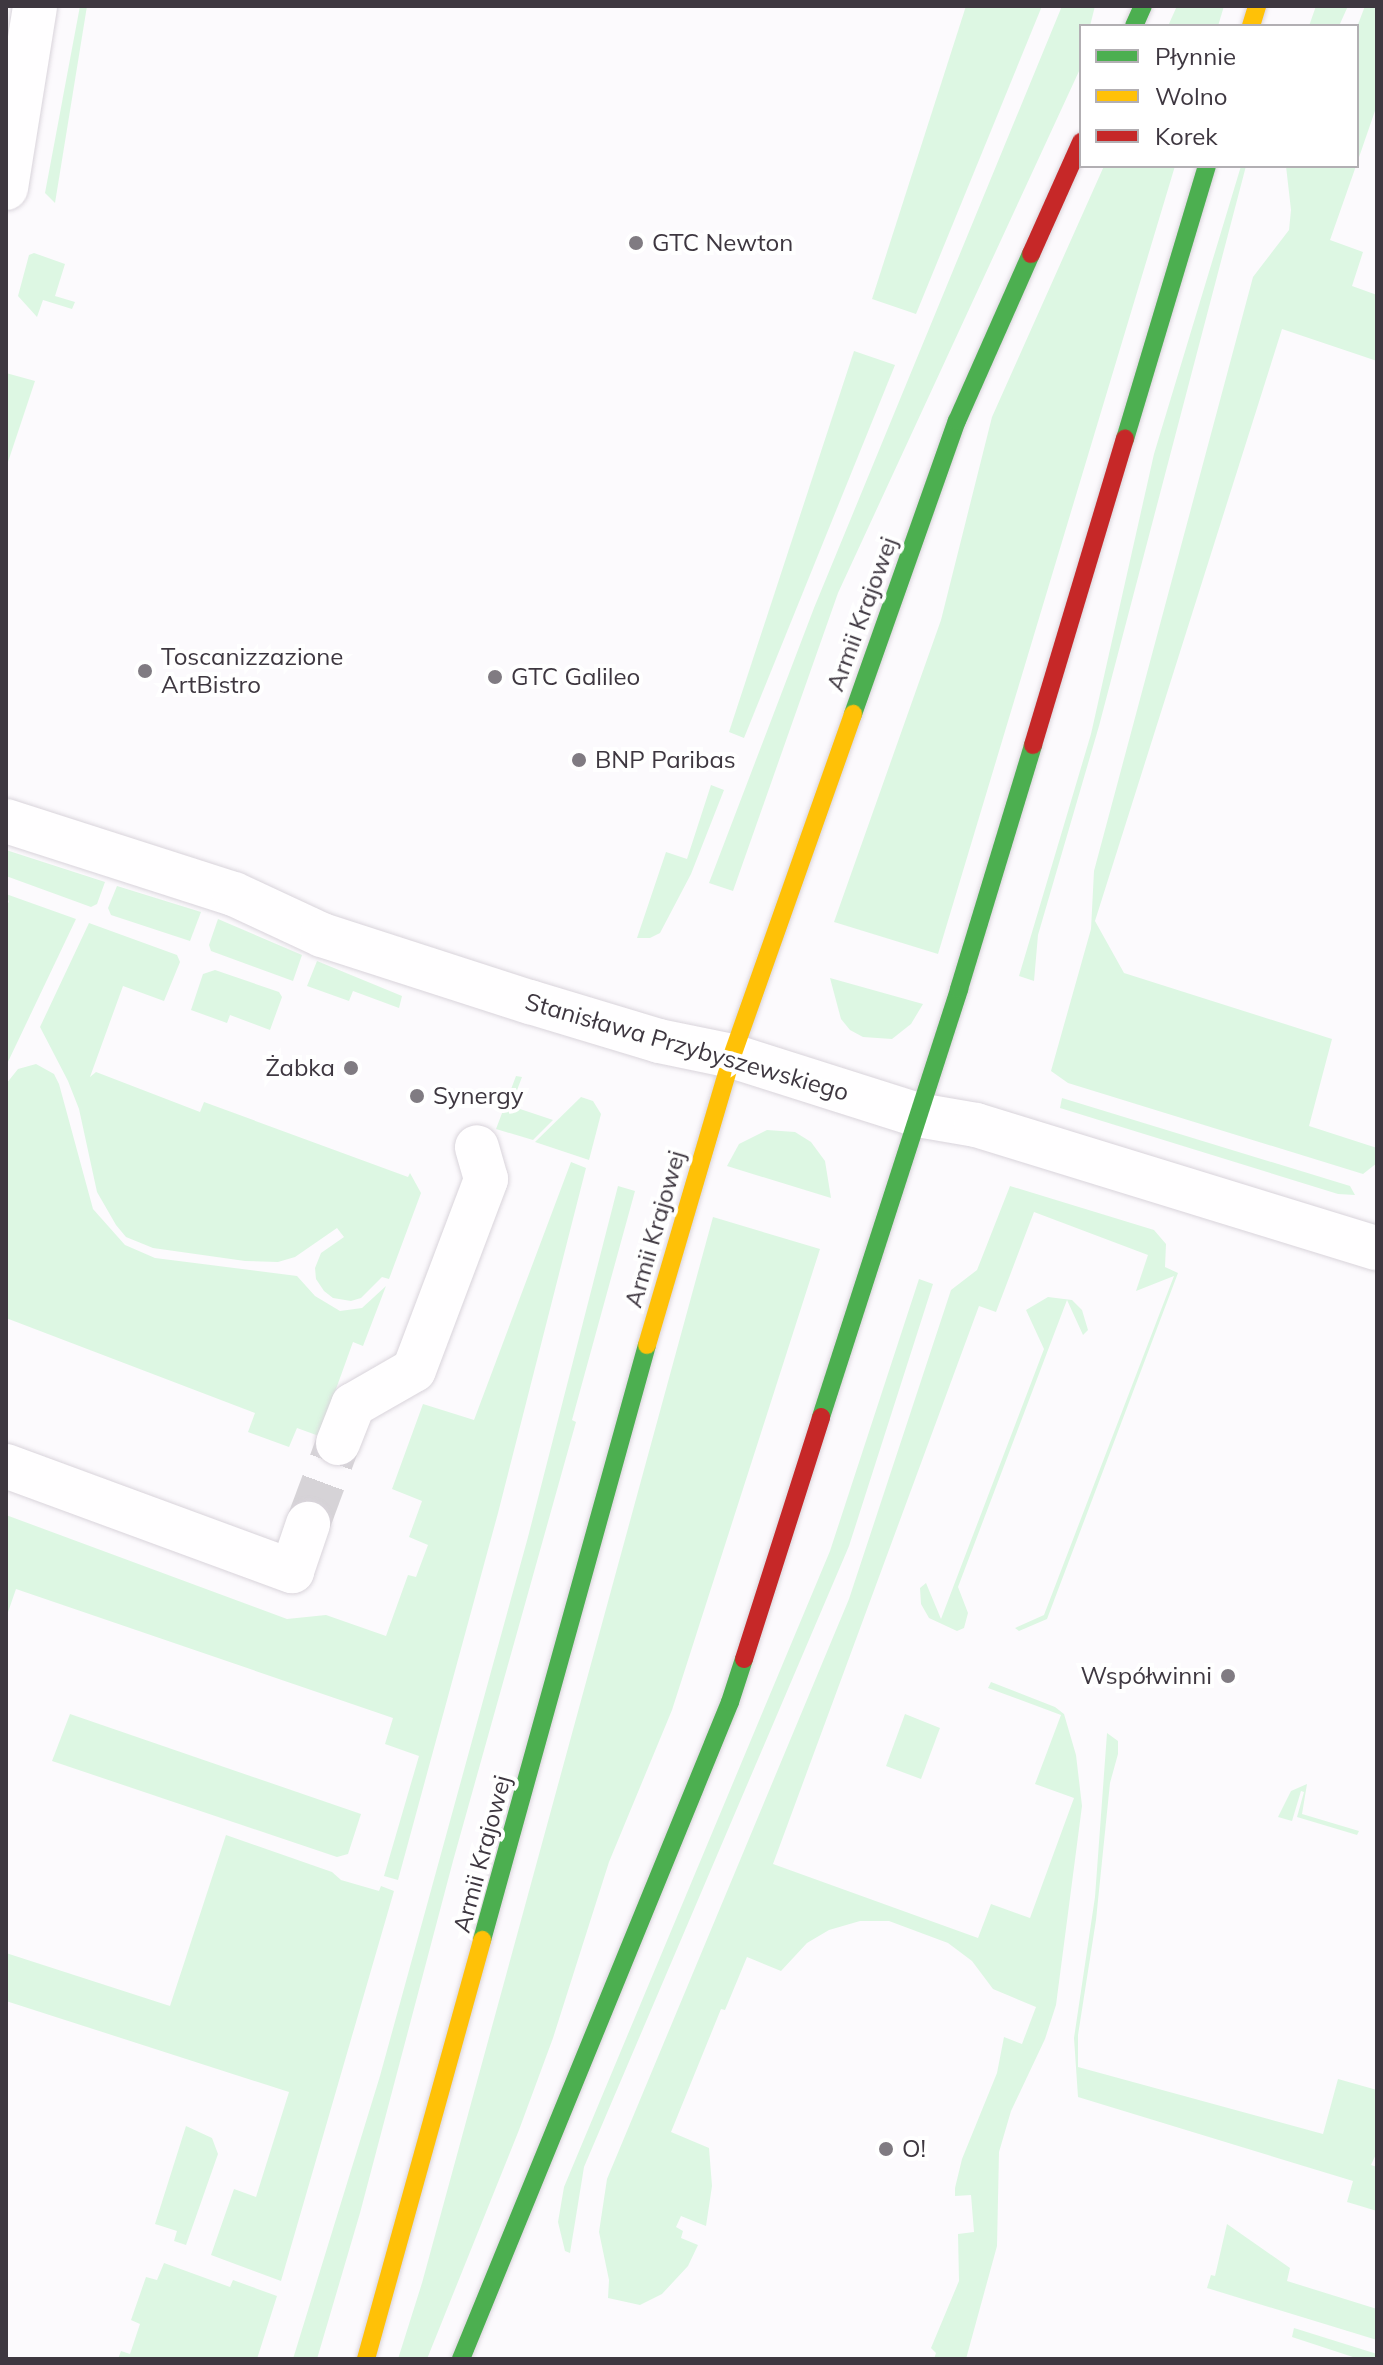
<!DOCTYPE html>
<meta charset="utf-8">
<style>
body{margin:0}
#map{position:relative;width:1383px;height:2365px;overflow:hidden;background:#fcfafd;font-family:Mulish,sans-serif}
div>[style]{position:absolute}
.green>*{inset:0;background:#ddf7e3}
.street-tunnel>*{height:44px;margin-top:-22px;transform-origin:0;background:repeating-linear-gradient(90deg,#d6d3d7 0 44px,transparent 0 66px)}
.roads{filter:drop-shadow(0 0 2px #d9d4db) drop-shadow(0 0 2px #d9d4db)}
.street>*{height:44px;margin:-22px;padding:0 22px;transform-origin:22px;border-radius:22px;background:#fffeff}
.fast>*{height:18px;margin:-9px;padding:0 9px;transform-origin:9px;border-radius:9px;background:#4caf50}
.slow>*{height:18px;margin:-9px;padding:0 9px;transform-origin:9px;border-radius:9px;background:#ffc107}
.jam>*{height:18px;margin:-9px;padding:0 9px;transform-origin:9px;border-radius:9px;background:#c62828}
.dots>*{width:22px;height:22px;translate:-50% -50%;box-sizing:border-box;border:4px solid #fff;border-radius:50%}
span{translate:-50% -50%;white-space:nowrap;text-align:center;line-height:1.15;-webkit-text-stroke:8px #fff;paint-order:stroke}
.poi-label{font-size:24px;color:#3e3740}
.left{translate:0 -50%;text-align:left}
.right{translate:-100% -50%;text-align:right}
.street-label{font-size:24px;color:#3e3740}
.frame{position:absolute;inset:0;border:8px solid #3e3740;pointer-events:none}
.legend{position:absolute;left:1079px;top:24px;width:280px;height:144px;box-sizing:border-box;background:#fff;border:2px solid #b2afb3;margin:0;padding:10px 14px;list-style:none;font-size:24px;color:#3e3740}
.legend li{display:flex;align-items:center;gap:16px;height:40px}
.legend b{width:40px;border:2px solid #b2afb3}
</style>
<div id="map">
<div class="green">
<div style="clip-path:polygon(80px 6px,87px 6px,55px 203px,45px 193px)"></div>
<div style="clip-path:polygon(966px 6px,1042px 6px,916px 314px,872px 299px)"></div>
<div style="clip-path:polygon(1062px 6px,1095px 6px,1090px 26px,1081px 26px,1080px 69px,838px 593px,733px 891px,709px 883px,814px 608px)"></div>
<div style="clip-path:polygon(1177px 6px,1224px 6px,1218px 26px,1168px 26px)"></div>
<div style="clip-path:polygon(1316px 6px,1348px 6px,1339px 26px,1309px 26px)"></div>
<div style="clip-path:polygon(1365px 6px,1377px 6px,1377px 105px,1357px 163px,1357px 27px)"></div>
<div style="clip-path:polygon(1104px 166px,1175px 166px,938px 954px,834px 922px,941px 620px,992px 417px)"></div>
<div style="clip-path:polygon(1241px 166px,1246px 166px,1099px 726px,1038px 935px,1034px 981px,1019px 976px,1091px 734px,1154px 454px)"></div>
<div style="clip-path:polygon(1286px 166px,1356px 166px,1330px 240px,1363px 252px,1352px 286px,1377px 295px,1377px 361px,1282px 329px,1095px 921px,1124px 973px,1332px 1039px,1309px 1126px,1377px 1148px,1377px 1163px,1363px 1174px,1068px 1083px,1051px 1071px,1091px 929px,1094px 871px,1253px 277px,1289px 230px,1291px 210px)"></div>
<div style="clip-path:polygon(34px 253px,65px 264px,55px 296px,75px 302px,72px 309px,43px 300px,37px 317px,18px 296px,29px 255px)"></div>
<div style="clip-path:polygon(854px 351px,895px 365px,744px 738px,729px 732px)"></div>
<div style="clip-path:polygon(6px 373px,35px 381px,6px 468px)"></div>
<div style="clip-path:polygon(711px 785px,724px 790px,691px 874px,660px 933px,650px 938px,637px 938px,666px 852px,687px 859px)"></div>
<div style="clip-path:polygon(6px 850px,105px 882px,97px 904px,91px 907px,6px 876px)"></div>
<div style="clip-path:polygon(117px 886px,201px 912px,190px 941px,111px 915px,108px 908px)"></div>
<div style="clip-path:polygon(6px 894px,76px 919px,6px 1066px,6px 905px,9px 902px)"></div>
<div style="clip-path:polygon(218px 919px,302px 955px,293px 981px,211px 951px,209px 945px)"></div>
<div style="clip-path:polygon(89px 923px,177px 955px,180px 962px,164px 1001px,123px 986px,90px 1077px,96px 1072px,200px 1112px,204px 1102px,408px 1177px,410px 1173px,421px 1193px,389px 1279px,382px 1277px,361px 1298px,351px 1301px,333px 1298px,324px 1291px,316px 1279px,315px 1268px,321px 1253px,344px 1237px,337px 1228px,295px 1257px,278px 1262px,245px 1261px,153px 1248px,126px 1237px,116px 1225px,97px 1192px,79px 1109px,68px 1081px,40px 1027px)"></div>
<div style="clip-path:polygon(317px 961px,402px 996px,399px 1008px,353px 991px,349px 1001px,307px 986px)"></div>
<div style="clip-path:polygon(215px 970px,279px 992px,282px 997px,270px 1030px,230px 1015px,227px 1023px,191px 1010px,203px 974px)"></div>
<div style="clip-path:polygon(830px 978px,923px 1004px,911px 1024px,892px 1039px,863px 1037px,850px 1030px,841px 1019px)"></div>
<div style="clip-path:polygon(36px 1064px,54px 1074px,59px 1084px,93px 1209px,125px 1245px,155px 1258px,297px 1276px,315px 1296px,340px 1311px,362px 1308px,386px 1286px,363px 1346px,353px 1342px,319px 1436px,297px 1428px,289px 1447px,248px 1432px,255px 1413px,6px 1318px,6px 1084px,18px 1069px)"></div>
<div style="clip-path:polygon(516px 1076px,522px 1077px,511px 1106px,553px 1120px,533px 1140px,496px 1129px)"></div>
<div style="clip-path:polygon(581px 1097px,593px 1101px,601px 1114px,589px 1160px,535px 1142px)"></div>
<div style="clip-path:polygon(1062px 1098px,1350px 1186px,1355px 1195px,1338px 1194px,1060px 1108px)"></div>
<div style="clip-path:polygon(767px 1130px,795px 1132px,811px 1142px,825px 1161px,831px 1198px,727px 1166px,739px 1144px)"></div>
<div style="clip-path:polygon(571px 1162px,586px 1168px,498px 1513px,398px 1880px,384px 1876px,419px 1756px,385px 1744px,393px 1718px,16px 1589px,6px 1618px,6px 1515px,287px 1619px,326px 1615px,386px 1636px,408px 1575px,416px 1577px,428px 1545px,409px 1537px,422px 1501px,392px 1489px,423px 1404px,474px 1420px)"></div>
<div style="clip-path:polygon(618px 1186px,635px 1191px,572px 1420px,576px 1422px,453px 1861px,360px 2213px,317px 2359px,293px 2359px,380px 2076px,528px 1537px)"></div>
<div style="clip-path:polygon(1010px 1186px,1154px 1230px,1166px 1244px,1165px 1267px,1178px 1273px,1047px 1619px,1019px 1631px,1015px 1628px,1044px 1615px,1174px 1276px,1136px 1291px,1148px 1255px,1034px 1212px,996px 1312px,979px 1306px,773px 1864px,978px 1938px,991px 1904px,1030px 1918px,1074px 1798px,1035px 1784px,1061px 1715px,988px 1688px,991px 1682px,1055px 1707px,1064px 1714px,1076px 1755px,1082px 1806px,1056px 2005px,1045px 2039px,1011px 2111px,999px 2152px,997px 2246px,966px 2359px,934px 2359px,936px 2353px,931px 2348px,959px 2281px,958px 2234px,974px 2232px,971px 2195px,955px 2196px,955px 2188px,962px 2159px,997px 2073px,1004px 2037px,1022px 2044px,1036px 2007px,993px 1989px,972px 1961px,948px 1943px,889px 1921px,860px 1921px,829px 1930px,807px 1943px,781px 1971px,747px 1957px,725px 2010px,721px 2009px,671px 2132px,709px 2148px,712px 2186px,706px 2226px,681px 2216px,676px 2227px,683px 2231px,681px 2238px,698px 2245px,688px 2266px,662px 2294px,640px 2305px,608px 2298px,609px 2280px,599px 2232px,607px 2179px,849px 1599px,951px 1290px,977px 1270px)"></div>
<div style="clip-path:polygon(713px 1217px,820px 1249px,672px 1710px,609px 1862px,553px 2038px,519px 2130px,427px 2359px,398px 2359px,422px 2283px)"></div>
<div style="clip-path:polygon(919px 1279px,933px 1284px,849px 1546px,584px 2167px,570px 2253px,565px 2251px,558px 2222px,564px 2187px,830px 1551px)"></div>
<div style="clip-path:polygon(1048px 1297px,1072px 1300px,1082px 1310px,1088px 1330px,1083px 1335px,1067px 1300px,958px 1587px,968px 1613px,964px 1628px,957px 1631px,929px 1618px,921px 1604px,920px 1588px,926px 1583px,941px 1619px,1044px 1349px,1026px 1310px)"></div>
<div style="clip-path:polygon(70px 1714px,361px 1814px,348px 1854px,337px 1857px,52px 1761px)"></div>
<div style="clip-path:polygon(905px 1714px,940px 1728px,921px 1779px,886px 1766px)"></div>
<div style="clip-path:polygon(1107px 1733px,1118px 1741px,1118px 1754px,1110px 1783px,1096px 1920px,1078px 2035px,1078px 2067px,1323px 2134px,1338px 2079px,1377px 2090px,1377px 2152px,1371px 2165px,1377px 2167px,1377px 2211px,1347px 2202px,1353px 2181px,1078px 2097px,1074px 2038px,1095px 1897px)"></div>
<div style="clip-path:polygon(1307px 1784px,1302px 1814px,1359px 1831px,1357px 1835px,1297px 1817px,1304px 1792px,1301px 1791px,1292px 1821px,1278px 1817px,1291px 1791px)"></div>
<div style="clip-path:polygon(226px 1835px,332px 1872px,341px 1880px,379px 1891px,381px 1886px,394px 1891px,281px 2281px,211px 2255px,234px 2189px,256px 2197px,289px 2092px,6px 2001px,6px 1953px,170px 2006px)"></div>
<div style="clip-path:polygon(186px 2126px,212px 2138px,218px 2154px,186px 2245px,174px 2241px,177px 2231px,155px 2224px)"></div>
<div style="clip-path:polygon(1227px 2224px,1290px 2268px,1287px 2281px,1377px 2309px,1377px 2340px,1207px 2288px,1211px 2275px,1215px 2276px)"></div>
<div style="clip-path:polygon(164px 2263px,230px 2287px,233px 2280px,277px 2296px,257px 2359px,118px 2359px,121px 2351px,130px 2354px,140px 2324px,131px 2320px,146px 2277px,157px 2280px)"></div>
<div style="clip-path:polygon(1294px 2328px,1377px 2354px,1377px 2359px,1359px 2359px,1292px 2337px)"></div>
</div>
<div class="street-tunnel">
<div style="left:308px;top:1524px;width:86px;rotate:-69.7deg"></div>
</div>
<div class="roads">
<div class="street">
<div style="left:6px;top:188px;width:184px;rotate:-80.9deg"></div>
<div style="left:6px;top:821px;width:239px;rotate:17.8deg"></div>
<div style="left:234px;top:894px;width:97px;rotate:25deg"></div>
<div style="left:322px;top:935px;width:219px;rotate:17.9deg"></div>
<div style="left:530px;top:1002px;width:135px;rotate:16.8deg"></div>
<div style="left:659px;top:1041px;width:75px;rotate:11.6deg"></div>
<div style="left:732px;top:1056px;width:195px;rotate:17.6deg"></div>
<div style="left:918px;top:1115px;width:59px;rotate:9.8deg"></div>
<div style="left:976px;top:1125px;width:419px;rotate:17.1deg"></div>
<div style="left:338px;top:1443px;width:41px;rotate:-68.5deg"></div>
<div style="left:353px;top:1405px;width:70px;rotate:-29.8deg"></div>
<div style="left:414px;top:1370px;width:204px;rotate:-69.3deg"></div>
<div style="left:486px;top:1179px;width:33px;rotate:-106deg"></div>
<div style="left:6px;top:1466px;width:305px;rotate:20.2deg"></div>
<div style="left:292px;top:1571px;width:50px;rotate:-71.2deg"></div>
</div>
<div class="fast">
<div style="left:1134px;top:26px;width:22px;rotate:-66deg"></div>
<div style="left:1125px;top:439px;width:285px;rotate:-73.3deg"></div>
<div style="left:853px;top:714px;width:311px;rotate:-70.5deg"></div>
<div style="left:957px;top:421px;width:183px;rotate:-66.1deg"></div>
<div style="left:821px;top:1417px;width:450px;rotate:-72.1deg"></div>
<div style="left:959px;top:989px;width:255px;rotate:-73.1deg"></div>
<div style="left:482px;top:1940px;width:617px;rotate:-74.5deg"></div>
<div style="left:461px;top:2359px;width:710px;rotate:-67.73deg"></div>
<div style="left:730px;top:1702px;width:45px;rotate:-72deg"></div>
</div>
<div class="slow">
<div style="left:1251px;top:26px;width:21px;rotate:-73deg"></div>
<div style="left:647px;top:1345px;width:301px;rotate:-73.6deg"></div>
<div style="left:732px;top:1056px;width:363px;rotate:-70.5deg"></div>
<div style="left:366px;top:2359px;width:435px;rotate:-74.5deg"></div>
</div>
<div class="jam">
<div style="left:1031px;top:254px;width:123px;rotate:-65.9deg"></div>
<div style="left:1033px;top:745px;width:320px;rotate:-73.3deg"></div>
<div style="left:744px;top:1659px;width:254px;rotate:-72.3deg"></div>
</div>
</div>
<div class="dots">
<div style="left:636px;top:243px;background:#807b82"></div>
<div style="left:145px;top:671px;background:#807b82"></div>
<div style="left:495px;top:677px;background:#807b82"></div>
<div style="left:579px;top:760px;background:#807b82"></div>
<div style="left:351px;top:1068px;background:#807b82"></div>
<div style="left:417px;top:1096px;background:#807b82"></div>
<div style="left:1228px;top:1676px;background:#807b82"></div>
<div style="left:886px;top:2149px;background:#807b82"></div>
</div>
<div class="poi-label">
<span class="left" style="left:652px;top:243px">GTC Newton</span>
<span class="left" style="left:161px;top:671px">Toscanizzazione<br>ArtBistro</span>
<span class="left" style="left:511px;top:677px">GTC Galileo</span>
<span class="left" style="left:595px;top:760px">BNP Paribas</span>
<span class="right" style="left:335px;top:1068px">Żabka</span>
<span class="left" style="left:433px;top:1096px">Synergy</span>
<span class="right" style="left:1212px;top:1676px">Współwinni</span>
<span class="left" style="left:902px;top:2149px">O!</span>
</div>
<div class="street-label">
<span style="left:862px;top:614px;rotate:-70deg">Armii Krajowej</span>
<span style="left:687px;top:1047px;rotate:16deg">Stanisława Przybyszewskiego</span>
<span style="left:655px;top:1229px;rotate:-74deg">Armii Krajowej</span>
<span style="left:482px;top:1854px;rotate:-75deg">Armii Krajowej</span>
</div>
<div class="frame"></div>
<ul class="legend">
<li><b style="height:10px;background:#4caf50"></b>Płynnie</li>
<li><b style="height:10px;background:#ffc107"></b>Wolno</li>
<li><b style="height:10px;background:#c62828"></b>Korek</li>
</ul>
</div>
